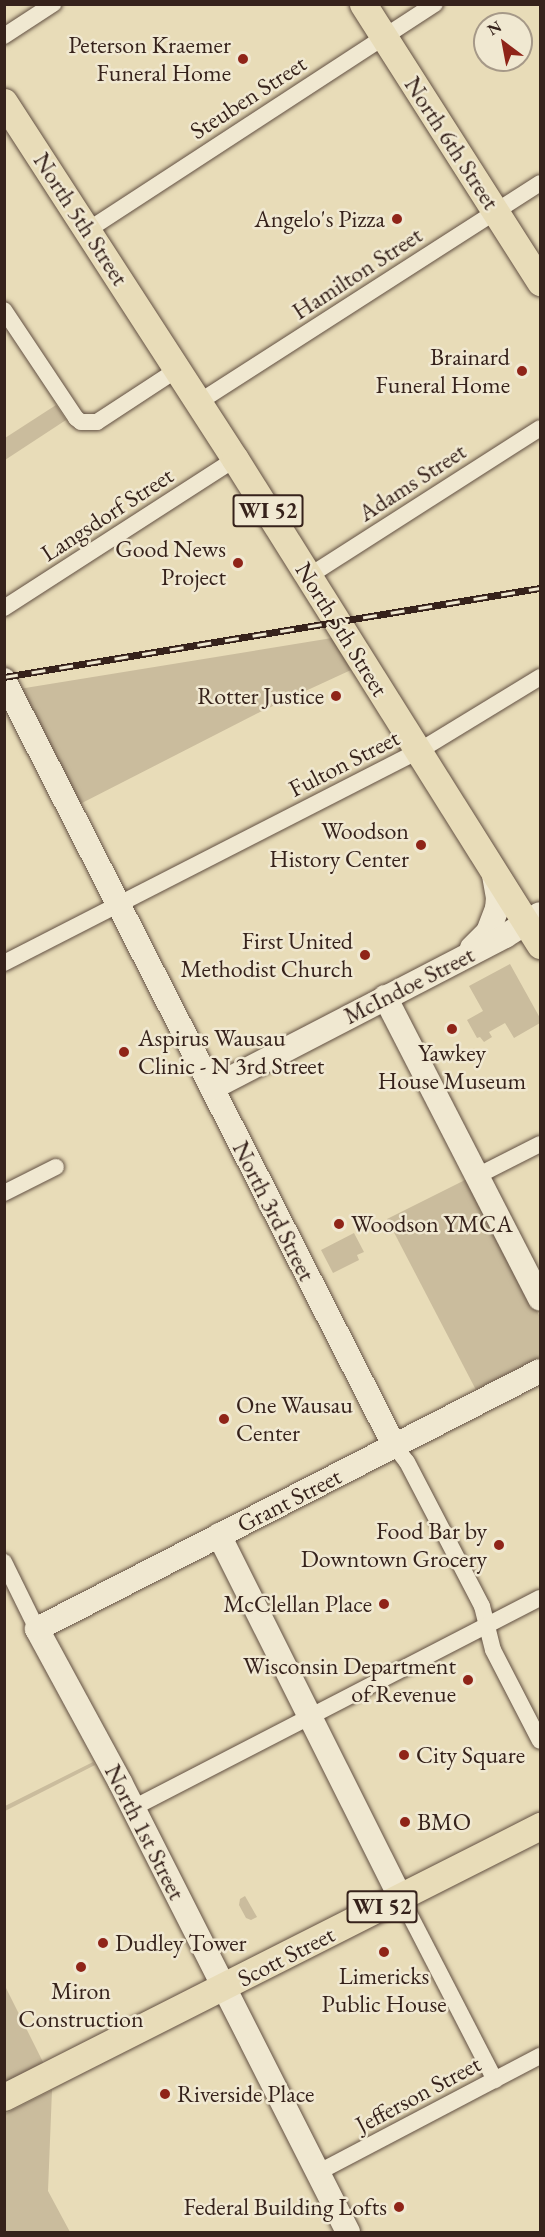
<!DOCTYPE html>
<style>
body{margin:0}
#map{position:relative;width:545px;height:2237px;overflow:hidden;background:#e8dcb8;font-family:"EB Garamond",serif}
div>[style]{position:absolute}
.green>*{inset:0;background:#cabc9d}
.roads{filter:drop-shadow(0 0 2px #625042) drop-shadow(0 0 2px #625042)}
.street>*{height:16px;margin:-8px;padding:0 8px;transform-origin:8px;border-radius:8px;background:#f0e8d1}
.secondary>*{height:24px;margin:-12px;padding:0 12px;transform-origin:12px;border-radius:12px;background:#f0e8d1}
.primary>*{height:27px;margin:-13.5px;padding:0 13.5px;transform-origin:13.5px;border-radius:13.5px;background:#e8dcb8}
.rail>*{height:7px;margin-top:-3.5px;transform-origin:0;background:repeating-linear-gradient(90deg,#f0e8d1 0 14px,#36221b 0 28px);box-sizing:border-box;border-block:2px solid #36221b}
.dots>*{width:16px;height:16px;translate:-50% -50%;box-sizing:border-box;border:3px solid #f0e8d1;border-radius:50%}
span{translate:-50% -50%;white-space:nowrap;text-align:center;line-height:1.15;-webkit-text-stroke:5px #f0e8d1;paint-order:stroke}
.shield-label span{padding:2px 4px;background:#f0e8d1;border:2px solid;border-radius:4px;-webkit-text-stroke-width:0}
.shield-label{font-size:22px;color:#36221b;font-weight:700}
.poi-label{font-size:24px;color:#36221b}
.right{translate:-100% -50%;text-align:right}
.left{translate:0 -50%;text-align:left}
.street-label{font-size:24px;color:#36221b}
.frame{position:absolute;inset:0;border:6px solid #36221b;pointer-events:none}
.north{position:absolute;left:473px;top:12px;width:60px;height:60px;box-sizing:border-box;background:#f0e8d1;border:2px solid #a69988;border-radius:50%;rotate:328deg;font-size:16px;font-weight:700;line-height:24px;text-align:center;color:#36221b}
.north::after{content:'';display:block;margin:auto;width:21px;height:27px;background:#8f2418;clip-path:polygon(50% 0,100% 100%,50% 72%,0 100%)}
</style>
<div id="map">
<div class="green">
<div style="clip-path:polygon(56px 405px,66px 420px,5px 460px,5px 438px)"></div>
<div style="clip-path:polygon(332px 638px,351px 670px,260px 712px,80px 804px,19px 689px)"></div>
<div style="clip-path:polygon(510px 964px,540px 1018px,540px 1023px,514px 1038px,505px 1023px,489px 1032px,492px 1037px,484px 1042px,480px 1037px,477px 1038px,467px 1020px,483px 1011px,469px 986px)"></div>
<div style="clip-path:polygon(469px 1178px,540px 1317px,540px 1357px,476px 1390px,387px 1219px)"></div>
<div style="clip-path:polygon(354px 1233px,364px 1252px,357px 1255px,359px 1260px,333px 1273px,321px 1250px)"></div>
<div style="clip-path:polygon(93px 1762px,95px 1765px,5px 1811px,5px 1806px)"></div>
<div style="clip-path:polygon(245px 1896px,257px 1917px,251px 1920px,246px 1918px,239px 1905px,240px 1899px)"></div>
<div style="clip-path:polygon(4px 1984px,44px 2064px,4px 2084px)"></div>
<div style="clip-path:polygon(52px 2090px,48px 2191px,70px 2232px,5px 2232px,5px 2114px)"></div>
</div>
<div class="roads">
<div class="street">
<div style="left:4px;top:36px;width:59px;rotate:-33.1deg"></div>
<div style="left:88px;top:230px;width:414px;rotate:-33.1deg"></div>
<div style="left:4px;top:310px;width:130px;rotate:56.3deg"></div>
<div style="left:76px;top:418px;width:6px;rotate:39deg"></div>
<div style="left:81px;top:422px;width:16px"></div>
<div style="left:97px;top:422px;width:97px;rotate:-33.2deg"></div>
<div style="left:199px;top:402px;width:405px;rotate:-32.7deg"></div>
<div style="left:309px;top:576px;width:274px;rotate:-32.6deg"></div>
<div style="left:4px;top:608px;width:275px;rotate:-32.8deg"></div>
<div style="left:4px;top:963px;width:466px;rotate:-27.1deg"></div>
<div style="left:419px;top:751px;width:142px;rotate:-31.4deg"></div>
<div style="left:479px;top:1175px;width:68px;rotate:-26.9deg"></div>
<div style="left:4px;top:1193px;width:58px;rotate:-26.6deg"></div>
<div style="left:394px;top:1445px;width:21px;rotate:53deg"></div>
<div style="left:407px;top:1462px;width:162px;rotate:62.5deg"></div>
<div style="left:482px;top:1606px;width:45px;rotate:76deg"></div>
<div style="left:493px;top:1650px;width:102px;rotate:62.7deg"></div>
<div style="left:4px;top:1562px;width:75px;rotate:63.8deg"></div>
<div style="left:133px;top:1808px;width:458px;rotate:-27.3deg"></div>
<div style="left:401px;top:1898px;width:205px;rotate:62.7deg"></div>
<div style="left:317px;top:2173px;width:252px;rotate:-27.7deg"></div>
</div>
<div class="secondary">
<div style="left:4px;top:680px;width:859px;rotate:62.99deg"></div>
<div style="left:472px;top:948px;width:23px;rotate:-45deg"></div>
<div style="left:488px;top:932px;width:25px;rotate:-69deg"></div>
<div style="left:497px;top:909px;width:11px;rotate:-85deg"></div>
<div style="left:498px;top:898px;width:27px;rotate:-100deg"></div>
<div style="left:385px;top:997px;width:339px;rotate:62.8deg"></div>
<div style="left:212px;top:1088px;width:330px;rotate:-27.4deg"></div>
<div style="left:505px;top:936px;width:41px;rotate:-32.2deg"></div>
<div style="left:219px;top:1535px;width:406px;rotate:63.4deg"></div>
<div style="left:348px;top:2232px;width:504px;rotate:-116.87deg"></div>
<div style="left:120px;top:1782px;width:174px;rotate:-118.5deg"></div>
<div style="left:37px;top:1629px;width:565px;rotate:-27.15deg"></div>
</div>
<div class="primary">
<div style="left:363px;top:4px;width:330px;rotate:57.5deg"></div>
<div style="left:4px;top:102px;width:425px;rotate:57.1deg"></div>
<div style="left:235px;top:459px;width:574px;rotate:57.89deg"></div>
<div style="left:4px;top:2097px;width:601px;rotate:-26.82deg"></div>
</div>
</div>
<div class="rail">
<div style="left:4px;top:677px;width:543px;rotate:-9.43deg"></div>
</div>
<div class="dots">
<div style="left:243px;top:59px;background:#8f2418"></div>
<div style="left:397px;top:219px;background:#8f2418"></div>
<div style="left:522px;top:371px;background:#8f2418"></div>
<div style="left:238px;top:563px;background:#8f2418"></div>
<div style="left:336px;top:696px;background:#8f2418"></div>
<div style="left:421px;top:845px;background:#8f2418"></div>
<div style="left:365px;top:955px;background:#8f2418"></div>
<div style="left:452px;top:1029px;background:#8f2418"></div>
<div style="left:124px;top:1052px;background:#8f2418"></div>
<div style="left:339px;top:1224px;background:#8f2418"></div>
<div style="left:224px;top:1419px;background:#8f2418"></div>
<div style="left:499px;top:1545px;background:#8f2418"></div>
<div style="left:384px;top:1604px;background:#8f2418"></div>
<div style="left:468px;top:1680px;background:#8f2418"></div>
<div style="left:404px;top:1755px;background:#8f2418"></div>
<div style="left:405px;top:1822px;background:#8f2418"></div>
<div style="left:103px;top:1943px;background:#8f2418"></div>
<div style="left:384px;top:1952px;background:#8f2418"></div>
<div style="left:81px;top:1967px;background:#8f2418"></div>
<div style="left:165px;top:2094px;background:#8f2418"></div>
<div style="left:399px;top:2207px;background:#8f2418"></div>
</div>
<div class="shield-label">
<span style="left:268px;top:511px">WI 52</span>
<span style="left:382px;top:1907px">WI 52</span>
</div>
<div class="poi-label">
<span class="right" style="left:231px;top:59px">Peterson Kraemer<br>Funeral Home</span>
<span class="right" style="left:385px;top:219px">Angelo's Pizza</span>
<span class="right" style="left:510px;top:371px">Brainard<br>Funeral Home</span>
<span class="right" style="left:226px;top:563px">Good News<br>Project</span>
<span class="right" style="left:324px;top:696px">Rotter Justice</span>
<span class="right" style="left:409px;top:845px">Woodson<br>History Center</span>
<span class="right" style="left:353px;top:955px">First United<br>Methodist Church</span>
<span class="left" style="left:138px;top:1052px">Aspirus Wausau<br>Clinic - N 3rd Street</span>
<span style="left:452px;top:1067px">Yawkey<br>House Museum</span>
<span class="left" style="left:351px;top:1224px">Woodson YMCA</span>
<span class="left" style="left:236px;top:1419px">One Wausau<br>Center</span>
<span class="right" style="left:487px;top:1545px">Food Bar by<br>Downtown Grocery</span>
<span class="right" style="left:372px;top:1604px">McClellan Place</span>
<span class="right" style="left:456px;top:1680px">Wisconsin Department<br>of Revenue</span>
<span class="left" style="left:416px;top:1755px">City Square</span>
<span class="left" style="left:417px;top:1822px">BMO</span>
<span class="left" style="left:115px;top:1943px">Dudley Tower</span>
<span style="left:384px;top:1990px">Limericks<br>Public House</span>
<span style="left:81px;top:2005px">Miron<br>Construction</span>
<span class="left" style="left:177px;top:2094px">Riverside Place</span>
<span class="right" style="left:387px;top:2207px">Federal Building Lofts</span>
</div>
<div class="street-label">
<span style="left:248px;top:97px;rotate:-33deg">Steuben Street</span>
<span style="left:452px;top:143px;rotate:57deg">North 6th Street</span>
<span style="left:81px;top:219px;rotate:57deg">North 5th Street</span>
<span style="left:357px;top:273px;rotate:-33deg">Hamilton Street</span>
<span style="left:412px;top:482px;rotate:-33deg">Adams Street</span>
<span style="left:107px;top:514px;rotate:-33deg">Langsdorf Street</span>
<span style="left:342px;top:629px;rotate:58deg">North 5th Street</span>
<span style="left:344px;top:763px;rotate:-27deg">Fulton Street</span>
<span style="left:409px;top:985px;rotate:-27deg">McIndoe Street</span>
<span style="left:274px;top:1211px;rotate:63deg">North 3rd Street</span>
<span style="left:289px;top:1500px;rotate:-27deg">Grant Street</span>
<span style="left:145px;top:1832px;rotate:63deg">North 1st Street</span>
<span style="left:286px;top:1956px;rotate:-27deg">Scott Street</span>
<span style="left:418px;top:2094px;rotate:-28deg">Jefferson Street</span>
</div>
<div class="frame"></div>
<div class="north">N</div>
</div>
